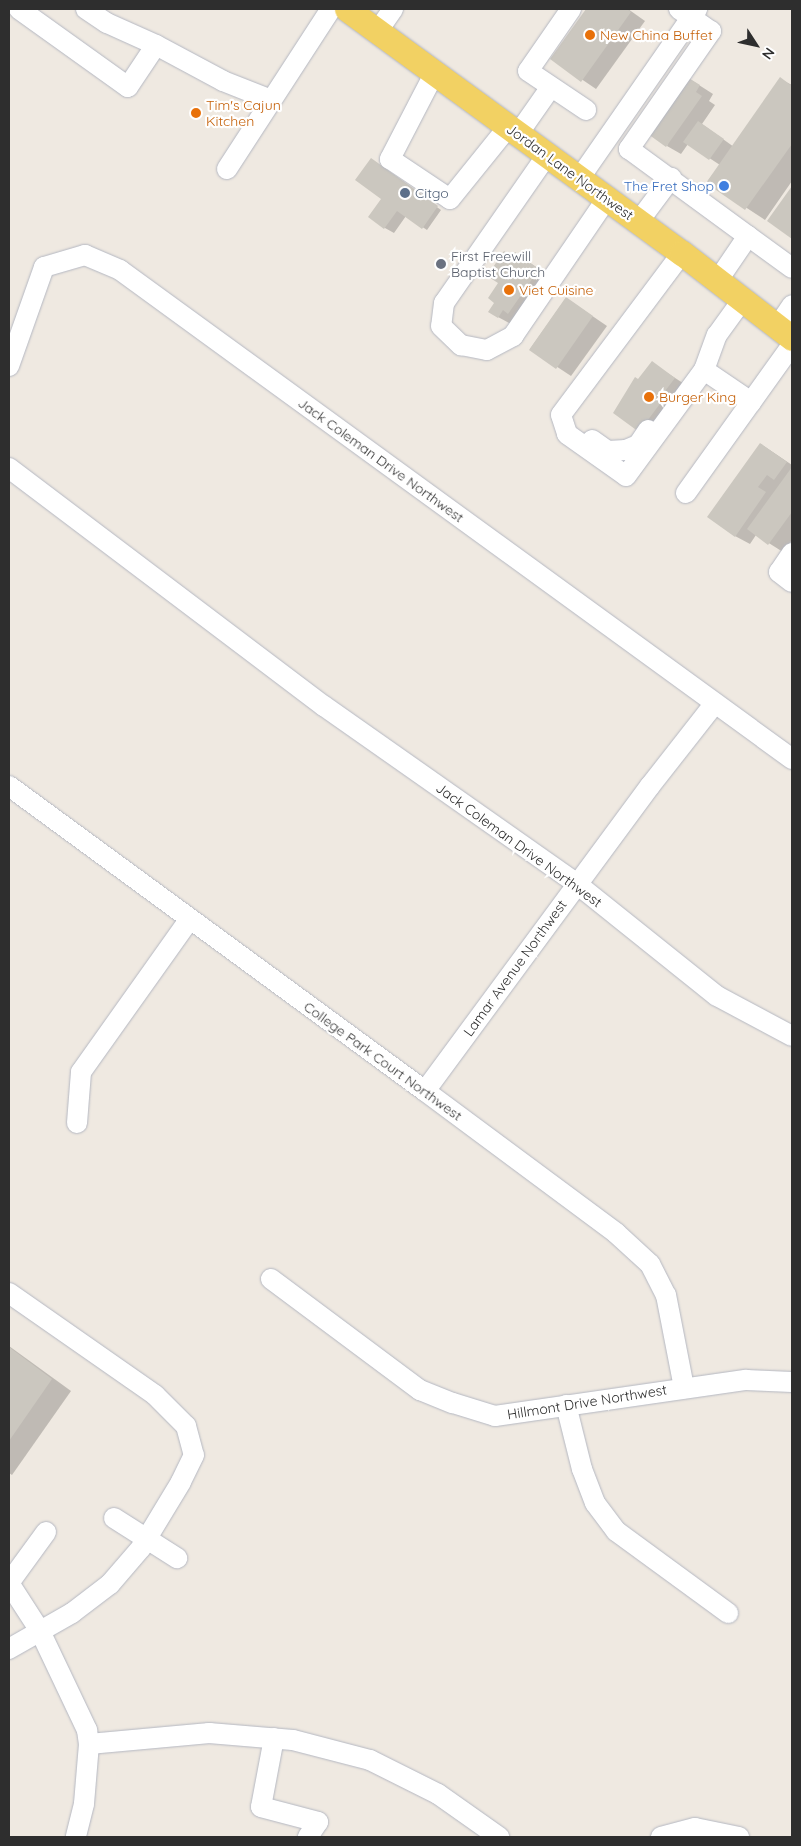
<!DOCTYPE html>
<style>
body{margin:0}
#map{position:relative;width:801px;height:1846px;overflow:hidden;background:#efe9e1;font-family:Quicksand,sans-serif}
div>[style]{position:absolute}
.shadow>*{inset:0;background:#0003}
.building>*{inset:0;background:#cbc7bf}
.roads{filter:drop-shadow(0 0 1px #b4b7c1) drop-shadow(0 0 1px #b4b7c1)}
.minor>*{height:20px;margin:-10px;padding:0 10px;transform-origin:10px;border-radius:10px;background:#fff}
.major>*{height:25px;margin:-12.5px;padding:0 12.5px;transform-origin:12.5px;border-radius:12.5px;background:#f2d163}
.dots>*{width:14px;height:14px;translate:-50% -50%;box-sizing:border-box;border:2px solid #fff;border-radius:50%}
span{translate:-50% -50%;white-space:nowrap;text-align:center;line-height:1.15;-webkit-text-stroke:4.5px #fff;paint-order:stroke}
.food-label{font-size:14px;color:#c56008}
.left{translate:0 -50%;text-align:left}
.street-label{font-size:14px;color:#2e2e2e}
.shop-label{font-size:14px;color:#366cbe}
.right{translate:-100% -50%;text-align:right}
.service-label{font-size:14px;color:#4e5e75}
.worship-label{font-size:14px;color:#5b616d}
.frame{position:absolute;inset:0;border:10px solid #2e2e2e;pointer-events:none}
.north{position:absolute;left:731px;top:20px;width:50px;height:50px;-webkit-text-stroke:4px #fff;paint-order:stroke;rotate:125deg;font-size:14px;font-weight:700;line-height:20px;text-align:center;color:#2e2e2e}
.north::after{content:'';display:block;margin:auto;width:18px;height:22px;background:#2e2e2e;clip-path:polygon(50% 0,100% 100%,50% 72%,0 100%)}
</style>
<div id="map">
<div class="shadow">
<div style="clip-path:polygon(587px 9px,628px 9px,645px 21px,596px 89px,552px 59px)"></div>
<div style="clip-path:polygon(688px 78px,713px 94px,709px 101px,715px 105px,702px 124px,734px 147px,780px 79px,792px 85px,792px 181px,765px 220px,707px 182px,720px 165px,688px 144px,681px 154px,667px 146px)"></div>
<div style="clip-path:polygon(375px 162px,441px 210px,427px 230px,406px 216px,394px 233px,385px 228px,383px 199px)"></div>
<div style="clip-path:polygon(516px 254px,553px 278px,513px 325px,498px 317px,495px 303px)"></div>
<div style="clip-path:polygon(566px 298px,607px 326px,571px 376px,530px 349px)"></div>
<div style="clip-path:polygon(652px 363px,689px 387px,678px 406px,640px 431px,639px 381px)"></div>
<div style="clip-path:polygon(761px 444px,792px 465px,792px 540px,783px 552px,756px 535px,750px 544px,735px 536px)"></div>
<div style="clip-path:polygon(9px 1346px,71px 1391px,12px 1475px,9px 1473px)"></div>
</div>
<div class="building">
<div style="clip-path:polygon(586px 9px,627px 9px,631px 12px,581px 82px,550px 59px)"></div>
<div style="clip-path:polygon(687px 77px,700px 85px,696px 92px,702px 96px,666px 147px,648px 134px)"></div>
<div style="clip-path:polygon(780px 77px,792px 86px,792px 144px,745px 210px,706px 183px)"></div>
<div style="clip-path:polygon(698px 121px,724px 139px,709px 160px,683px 142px)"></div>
<div style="clip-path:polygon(371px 158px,438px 206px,422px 229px,397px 211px,384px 229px,368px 217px,381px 199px,355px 180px)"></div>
<div style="clip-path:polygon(792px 186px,792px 239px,767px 221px)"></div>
<div style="clip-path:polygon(504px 251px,512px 257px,515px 252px,539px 269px,508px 314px,503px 310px,498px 318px,488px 312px,494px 303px,488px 298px,498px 283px,487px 276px)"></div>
<div style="clip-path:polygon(566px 297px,593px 316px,556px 369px,529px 350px)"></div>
<div style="clip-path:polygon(652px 361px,675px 378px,662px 395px,665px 397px,639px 432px,613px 413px,635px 377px,638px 379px)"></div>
<div style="clip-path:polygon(760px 443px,787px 462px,774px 480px,767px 475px,758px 487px,766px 492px,735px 537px,707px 517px)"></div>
<div style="clip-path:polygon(792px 467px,792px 512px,768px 545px,747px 529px)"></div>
<div style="clip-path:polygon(9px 1347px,52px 1379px,9px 1441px)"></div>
</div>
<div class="roads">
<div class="minor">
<div style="left:19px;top:9px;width:134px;rotate:35.6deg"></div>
<div style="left:128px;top:87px;width:50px;rotate:-56.3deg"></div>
<div style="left:86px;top:9px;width:25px;rotate:34deg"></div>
<div style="left:107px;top:23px;width:54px;rotate:24.2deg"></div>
<div style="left:156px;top:45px;width:76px;rotate:28.2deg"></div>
<div style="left:223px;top:81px;width:52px;rotate:21.6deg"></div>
<div style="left:571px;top:9px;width:75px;rotate:124.7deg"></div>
<div style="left:528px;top:71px;width:70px;rotate:33.9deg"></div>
<div style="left:679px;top:9px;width:39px;rotate:35deg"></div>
<div style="left:711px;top:31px;width:144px;rotate:124.8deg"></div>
<div style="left:629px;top:149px;width:147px;rotate:36.2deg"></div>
<div style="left:748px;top:236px;width:53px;rotate:124.3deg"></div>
<div style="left:377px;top:32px;width:28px;rotate:-55deg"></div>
<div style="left:434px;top:74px;width:96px;rotate:117.4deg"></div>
<div style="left:390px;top:159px;width:72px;rotate:33.7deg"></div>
<div style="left:450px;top:199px;width:92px;rotate:-51.1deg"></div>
<div style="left:518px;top:134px;width:57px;rotate:-54.9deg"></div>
<div style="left:547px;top:155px;width:180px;rotate:124.8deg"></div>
<div style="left:444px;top:303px;width:23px;rotate:97deg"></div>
<div style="left:441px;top:326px;width:28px;rotate:44deg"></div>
<div style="left:461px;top:345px;width:26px;rotate:11deg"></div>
<div style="left:487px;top:350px;width:30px;rotate:-28deg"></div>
<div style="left:513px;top:336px;width:167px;rotate:-55.7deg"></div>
<div style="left:227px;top:169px;width:191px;rotate:-57deg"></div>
<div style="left:579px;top:179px;width:207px;rotate:-55.2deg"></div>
<div style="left:639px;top:221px;width:54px;rotate:-53.3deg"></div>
<div style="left:748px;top:236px;width:54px;rotate:36deg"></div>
<div style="left:682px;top:253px;width:202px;rotate:126.8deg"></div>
<div style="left:561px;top:415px;width:20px;rotate:72deg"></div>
<div style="left:567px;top:434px;width:72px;rotate:35.4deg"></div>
<div style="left:626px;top:476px;width:132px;rotate:-53.7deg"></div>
<div style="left:704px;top:370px;width:37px;rotate:-70deg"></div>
<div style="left:717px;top:335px;width:44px;rotate:-54.2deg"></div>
<div style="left:778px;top:326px;width:25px;rotate:-56deg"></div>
<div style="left:9px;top:366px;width:105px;rotate:-70.5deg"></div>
<div style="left:44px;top:267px;width:43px;rotate:-16.3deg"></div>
<div style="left:85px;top:255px;width:38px;rotate:23deg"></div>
<div style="left:120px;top:270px;width:831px;rotate:36.04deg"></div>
<div style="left:704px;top:370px;width:57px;rotate:34.2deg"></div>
<div style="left:592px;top:440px;width:19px;rotate:35deg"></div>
<div style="left:608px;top:451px;width:18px;rotate:-3deg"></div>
<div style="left:626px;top:450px;width:13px;rotate:-23deg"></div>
<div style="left:638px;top:445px;width:18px;rotate:-56deg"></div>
<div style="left:9px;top:468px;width:395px;rotate:37.1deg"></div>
<div style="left:324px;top:706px;width:309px;rotate:35.1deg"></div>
<div style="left:577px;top:884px;width:179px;rotate:38.7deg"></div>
<div style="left:717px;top:996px;width:85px;rotate:28.1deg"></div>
<div style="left:686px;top:493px;width:182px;rotate:-54.4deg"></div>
<div style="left:792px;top:553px;width:23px;rotate:124deg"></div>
<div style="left:779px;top:572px;width:16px;rotate:38deg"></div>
<div style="left:9px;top:786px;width:516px;rotate:36.25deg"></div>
<div style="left:425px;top:1091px;width:238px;rotate:36.6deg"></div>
<div style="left:616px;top:1233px;width:46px;rotate:42.4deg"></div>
<div style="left:650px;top:1264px;width:35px;rotate:63deg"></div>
<div style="left:666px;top:1295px;width:95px;rotate:79deg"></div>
<div style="left:425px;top:1091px;width:379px;rotate:-53.6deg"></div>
<div style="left:650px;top:786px;width:105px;rotate:-51.9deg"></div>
<div style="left:77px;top:1123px;width:51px;rotate:-85.5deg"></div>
<div style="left:81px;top:1072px;width:186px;rotate:-54.6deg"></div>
<div style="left:271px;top:1279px;width:186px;rotate:36.7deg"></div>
<div style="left:420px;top:1390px;width:35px;rotate:22deg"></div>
<div style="left:453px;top:1403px;width:44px;rotate:17.2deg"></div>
<div style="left:495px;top:1416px;width:254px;rotate:-8.2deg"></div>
<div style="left:746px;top:1380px;width:46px;rotate:2.5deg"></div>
<div style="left:9px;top:1293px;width:178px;rotate:34.9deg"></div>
<div style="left:155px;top:1395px;width:44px;rotate:45deg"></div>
<div style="left:186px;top:1426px;width:30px;rotate:75deg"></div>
<div style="left:194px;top:1455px;width:30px;rotate:116deg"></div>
<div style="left:181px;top:1482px;width:77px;rotate:121.2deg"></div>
<div style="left:141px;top:1548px;width:48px;rotate:130.7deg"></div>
<div style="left:110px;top:1584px;width:48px;rotate:142.7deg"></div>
<div style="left:72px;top:1613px;width:73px;rotate:150.3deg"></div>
<div style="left:566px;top:1405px;width:66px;rotate:76deg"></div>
<div style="left:582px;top:1469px;width:36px;rotate:69deg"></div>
<div style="left:595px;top:1503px;width:35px;rotate:53deg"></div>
<div style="left:616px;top:1531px;width:139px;rotate:36.2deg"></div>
<div style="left:114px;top:1518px;width:75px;rotate:32.4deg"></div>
<div style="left:9px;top:1583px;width:57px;rotate:57.1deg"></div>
<div style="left:40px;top:1631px;width:110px;rotate:64.6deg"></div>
<div style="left:87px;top:1730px;width:14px;rotate:82deg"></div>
<div style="left:89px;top:1744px;width:60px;rotate:94.8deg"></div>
<div style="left:84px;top:1804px;width:34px;rotate:104deg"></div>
<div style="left:9px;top:1583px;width:63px;rotate:-54deg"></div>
<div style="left:274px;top:1738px;width:70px;rotate:100.7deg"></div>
<div style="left:261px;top:1807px;width:59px;rotate:14.7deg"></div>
<div style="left:318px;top:1822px;width:18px;rotate:124deg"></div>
<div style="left:89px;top:1744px;width:121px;rotate:-5.2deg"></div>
<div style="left:209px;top:1733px;width:84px;rotate:4.8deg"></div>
<div style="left:293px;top:1740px;width:80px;rotate:14.6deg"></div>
<div style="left:370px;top:1760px;width:76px;rotate:26.6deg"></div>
<div style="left:438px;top:1794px;width:75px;rotate:35.2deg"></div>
<div style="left:661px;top:1837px;width:35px;rotate:-15deg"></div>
<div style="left:695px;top:1828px;width:45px;rotate:11.6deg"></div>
</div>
<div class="major">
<div style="left:347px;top:9px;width:414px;rotate:36.1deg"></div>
<div style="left:682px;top:253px;width:139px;rotate:37.7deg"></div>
</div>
</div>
<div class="dots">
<div style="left:590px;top:35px;background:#e8710a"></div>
<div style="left:196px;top:113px;background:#e8710a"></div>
<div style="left:724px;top:186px;background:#3f7fe0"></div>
<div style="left:405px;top:193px;background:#5c6f8a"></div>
<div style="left:441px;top:264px;background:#6b7280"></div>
<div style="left:509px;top:290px;background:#e8710a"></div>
<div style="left:649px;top:397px;background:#e8710a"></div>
</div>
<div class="food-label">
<span class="left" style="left:600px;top:35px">New China Buffet</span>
<span class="left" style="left:206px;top:113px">Tim's Cajun<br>Kitchen</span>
<span class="left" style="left:519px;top:290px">Viet Cuisine</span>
<span class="left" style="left:659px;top:397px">Burger King</span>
</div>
<div class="street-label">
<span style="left:570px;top:172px;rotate:36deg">Jordan Lane Northwest</span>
<span style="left:381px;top:460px;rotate:36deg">Jack Coleman Drive Northwest</span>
<span style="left:519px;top:845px;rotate:36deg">Jack Coleman Drive Northwest</span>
<span style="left:515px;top:968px;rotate:-54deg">Lamar Avenue Northwest</span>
<span style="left:383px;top:1061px;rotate:36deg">College Park Court Northwest</span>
<span style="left:587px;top:1402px;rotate:-9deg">Hillmont Drive Northwest</span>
</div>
<div class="shop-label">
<span class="right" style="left:714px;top:186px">The Fret Shop</span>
</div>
<div class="service-label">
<span class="left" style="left:415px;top:193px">Citgo</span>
</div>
<div class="worship-label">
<span class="left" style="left:451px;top:264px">First Freewill<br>Baptist Church</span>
</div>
<div class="frame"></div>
<div class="north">N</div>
</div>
